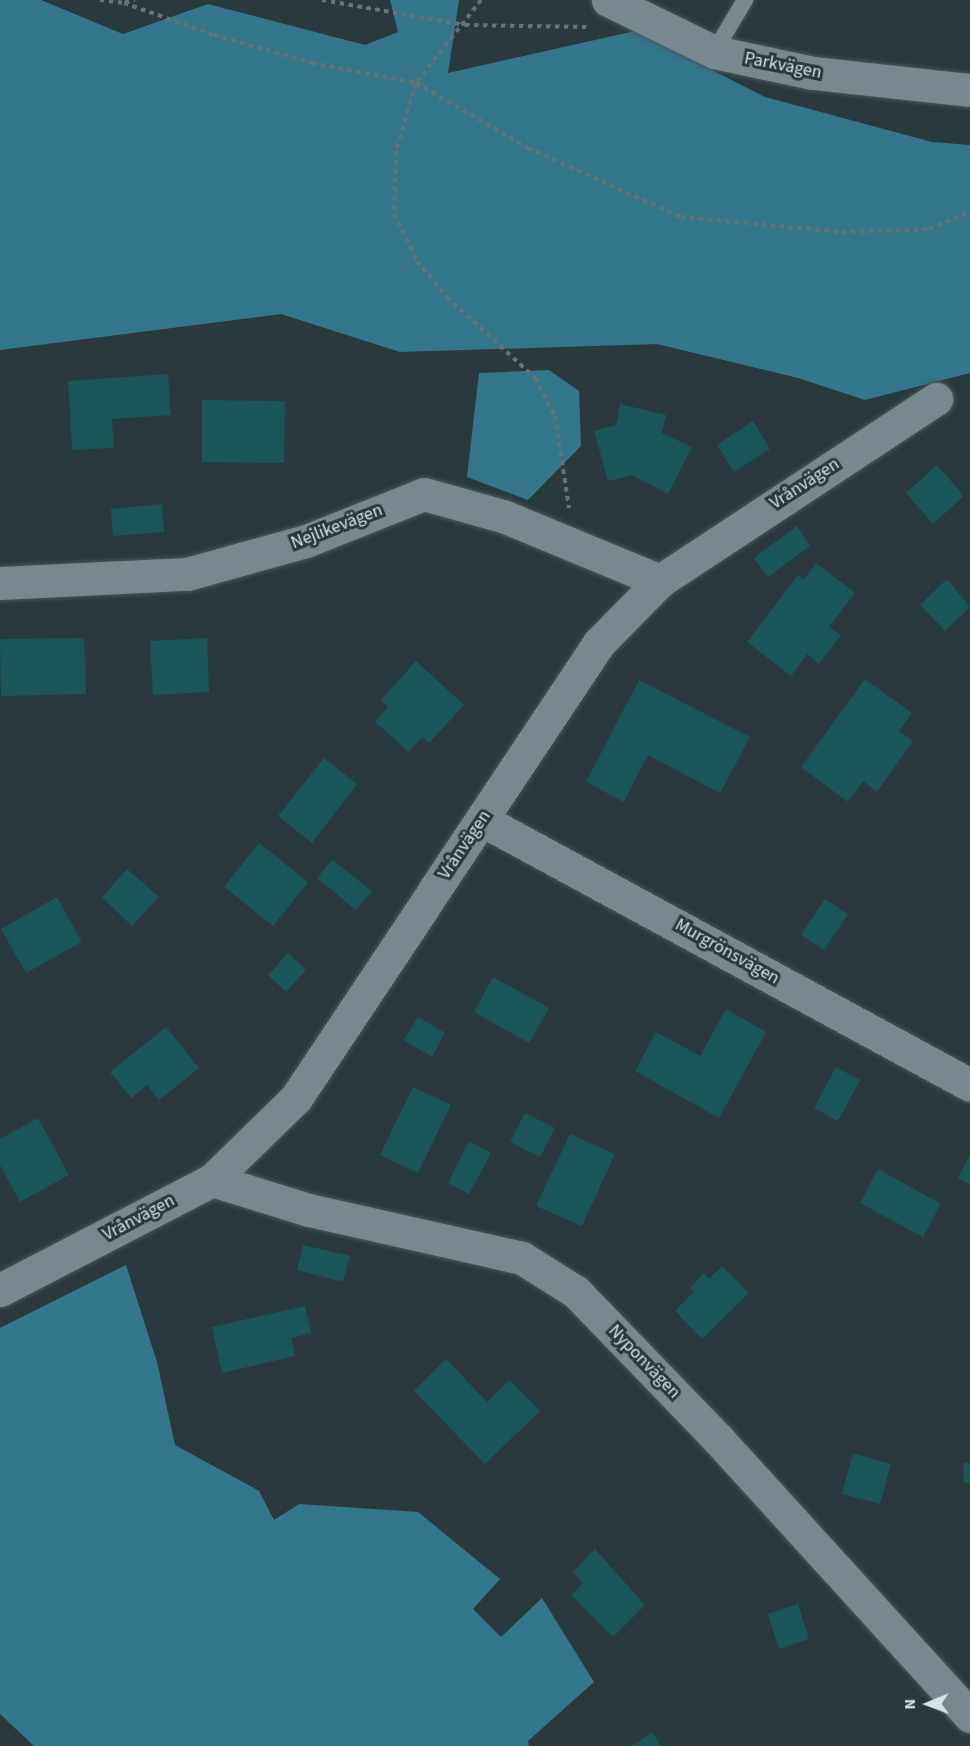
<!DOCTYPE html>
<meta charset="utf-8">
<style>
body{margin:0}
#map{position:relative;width:970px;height:1746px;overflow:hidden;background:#2a393e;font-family:"Source Sans 3",sans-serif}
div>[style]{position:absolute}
.forest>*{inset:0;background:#34778c}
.building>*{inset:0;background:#1a5657}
.path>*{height:4px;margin-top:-2px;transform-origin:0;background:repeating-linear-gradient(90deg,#657276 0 4.5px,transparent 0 9px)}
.roads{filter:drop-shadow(0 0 2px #49565a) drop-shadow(0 0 2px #49565a)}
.service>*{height:16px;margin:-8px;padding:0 8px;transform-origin:8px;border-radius:8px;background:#77888e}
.minor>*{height:33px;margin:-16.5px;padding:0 16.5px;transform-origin:16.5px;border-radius:16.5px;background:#77888e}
span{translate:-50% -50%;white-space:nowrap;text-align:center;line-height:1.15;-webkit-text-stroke:6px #2a393e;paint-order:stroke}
.street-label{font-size:18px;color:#d8e1e4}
.north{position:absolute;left:898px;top:1674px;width:60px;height:60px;-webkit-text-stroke:4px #2a393e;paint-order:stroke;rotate:269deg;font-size:16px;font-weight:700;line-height:24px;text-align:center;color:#d8e1e4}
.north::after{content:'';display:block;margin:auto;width:21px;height:27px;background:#d8e1e4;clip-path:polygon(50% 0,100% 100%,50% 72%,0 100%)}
</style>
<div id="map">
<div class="forest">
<div style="clip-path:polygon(0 0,41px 0,123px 34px,208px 4px,365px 45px,398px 32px,390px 0,459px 0,448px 73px,635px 31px,765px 97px,932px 142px,970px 145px,970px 373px,865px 400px,798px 378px,657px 344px,400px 352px,281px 314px,0 350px)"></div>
<div style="clip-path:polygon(549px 370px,579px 391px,581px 446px,528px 500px,467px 477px,479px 373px)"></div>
<div style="clip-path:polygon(126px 1265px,157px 1362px,175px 1445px,259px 1491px,274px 1520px,299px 1504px,418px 1512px,500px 1579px,473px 1609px,501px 1637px,542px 1598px,594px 1682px,528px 1741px,529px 1746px,34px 1746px,0 1714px,0 1328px)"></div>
</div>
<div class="building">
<div style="clip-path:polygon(168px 374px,171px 415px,112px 419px,114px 448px,72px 450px,68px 381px)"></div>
<div style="clip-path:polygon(202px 400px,285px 401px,284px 463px,202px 462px)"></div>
<div style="clip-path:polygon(620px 404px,666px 415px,662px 433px,692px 447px,668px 494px,632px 475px,608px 481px,594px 431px,616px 425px)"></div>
<div style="clip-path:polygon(753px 421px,770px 449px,734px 472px,717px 445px)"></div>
<div style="clip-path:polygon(937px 465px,964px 496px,933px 524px,906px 493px)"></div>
<div style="clip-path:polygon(162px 504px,164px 532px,113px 536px,111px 509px)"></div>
<div style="clip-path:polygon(797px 526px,810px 546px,768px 577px,754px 558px)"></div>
<div style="clip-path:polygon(816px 563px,855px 593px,829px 627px,841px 635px,819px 664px,807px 654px,791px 676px,747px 642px,798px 575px,804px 580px)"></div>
<div style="clip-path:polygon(947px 579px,970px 607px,945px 631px,920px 605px)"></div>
<div style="clip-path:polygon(84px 638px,86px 694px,1px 696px,0 639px)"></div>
<div style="clip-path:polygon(207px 638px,209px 692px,153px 695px,150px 641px)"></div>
<div style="clip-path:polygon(416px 661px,464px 705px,429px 743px,422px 737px,409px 752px,375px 722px,388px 707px,381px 700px)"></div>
<div style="clip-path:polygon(865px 679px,912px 713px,899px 731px,913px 741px,877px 792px,863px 781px,848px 802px,801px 767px)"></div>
<div style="clip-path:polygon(639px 680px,750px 737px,720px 793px,648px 755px,624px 802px,586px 782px)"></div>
<div style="clip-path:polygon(324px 758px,357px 784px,312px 843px,278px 816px)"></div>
<div style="clip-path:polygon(259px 843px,308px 882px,273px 926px,224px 887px)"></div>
<div style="clip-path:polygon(332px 860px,372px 891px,356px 910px,317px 878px)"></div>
<div style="clip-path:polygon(127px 869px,159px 897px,132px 926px,102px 897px)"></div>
<div style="clip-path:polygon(57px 897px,82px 942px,26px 973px,1px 929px)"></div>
<div style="clip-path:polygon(825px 899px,848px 914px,824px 950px,801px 935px)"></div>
<div style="clip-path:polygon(288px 953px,306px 970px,286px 992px,268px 975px)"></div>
<div style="clip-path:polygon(493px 977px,549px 1008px,529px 1043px,474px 1012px)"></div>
<div style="clip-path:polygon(726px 1009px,766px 1032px,719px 1118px,635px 1071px,656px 1032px,700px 1056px)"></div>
<div style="clip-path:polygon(418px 1017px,445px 1033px,432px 1057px,404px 1040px)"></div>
<div style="clip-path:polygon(166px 1027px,199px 1068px,159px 1100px,147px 1085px,131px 1098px,110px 1072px)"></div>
<div style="clip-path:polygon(836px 1067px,860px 1080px,838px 1121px,814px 1108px)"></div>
<div style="clip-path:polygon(413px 1087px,451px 1105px,418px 1173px,380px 1155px)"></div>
<div style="clip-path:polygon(525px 1113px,555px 1128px,540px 1157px,510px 1142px)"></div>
<div style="clip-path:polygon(38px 1118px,69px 1175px,20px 1202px,0 1165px,0 1139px)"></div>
<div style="clip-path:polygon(570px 1134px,615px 1154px,582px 1226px,536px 1206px)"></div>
<div style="clip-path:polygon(469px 1141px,491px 1153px,469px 1194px,448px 1183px)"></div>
<div style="clip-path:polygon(970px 1154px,970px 1184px,958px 1178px)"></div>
<div style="clip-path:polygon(878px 1169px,941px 1204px,923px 1237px,860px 1203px)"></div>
<div style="clip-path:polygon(303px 1245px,350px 1256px,343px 1282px,297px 1270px)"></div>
<div style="clip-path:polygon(722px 1266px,749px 1293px,702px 1339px,675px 1311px,694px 1292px,690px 1288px,704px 1273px,709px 1279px)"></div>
<div style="clip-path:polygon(305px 1306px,311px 1333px,291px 1338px,295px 1356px,222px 1373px,212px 1327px)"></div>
<div style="clip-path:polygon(446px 1359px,487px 1402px,510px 1380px,540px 1411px,485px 1464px,414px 1391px)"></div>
<div style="clip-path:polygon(853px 1453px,891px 1464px,880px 1504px,842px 1494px)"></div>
<div style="clip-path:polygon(963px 1463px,970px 1463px,970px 1483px,964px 1483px)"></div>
<div style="clip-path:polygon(595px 1549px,645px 1605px,613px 1637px,571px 1595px,583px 1583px,573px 1572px)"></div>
<div style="clip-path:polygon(798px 1604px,809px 1639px,779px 1649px,768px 1614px)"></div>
<div style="clip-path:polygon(652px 1732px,661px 1746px,632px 1746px)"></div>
</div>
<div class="path">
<div style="left:100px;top:0;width:24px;rotate:7deg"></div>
<div style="left:124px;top:3px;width:96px;rotate:19.6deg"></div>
<div style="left:214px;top:35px;width:102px;rotate:15.9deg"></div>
<div style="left:312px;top:63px;width:106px;rotate:10.9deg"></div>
<div style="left:416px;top:83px;width:129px;rotate:30.1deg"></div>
<div style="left:528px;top:148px;width:168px;rotate:24.3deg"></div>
<div style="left:681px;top:217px;width:162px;rotate:5.3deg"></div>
<div style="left:842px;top:232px;width:87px;rotate:-2deg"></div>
<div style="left:929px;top:229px;width:45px;rotate:-23.7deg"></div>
<div style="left:322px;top:0;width:145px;rotate:9.9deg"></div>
<div style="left:465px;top:25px;width:122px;rotate:0.9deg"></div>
<div style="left:481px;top:0;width:105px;rotate:128.1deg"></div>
<div style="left:416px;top:83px;width:71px;rotate:106.4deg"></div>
<div style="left:396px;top:151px;width:63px;rotate:91.8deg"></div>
<div style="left:394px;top:214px;width:52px;rotate:63.9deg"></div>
<div style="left:417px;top:261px;width:47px;rotate:50.2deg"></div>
<div style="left:447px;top:297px;width:120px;rotate:42.6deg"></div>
<div style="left:535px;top:378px;width:43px;rotate:62.2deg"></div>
<div style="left:555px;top:416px;width:93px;rotate:81.3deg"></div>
<div style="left:125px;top:2px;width:10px;rotate:-11deg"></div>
</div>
<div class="roads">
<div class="service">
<div style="left:714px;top:52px;width:61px;rotate:-59.2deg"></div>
</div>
<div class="minor">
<div style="left:608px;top:0;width:118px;rotate:26.1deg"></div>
<div style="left:714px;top:52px;width:101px;rotate:12deg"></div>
<div style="left:813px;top:73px;width:158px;rotate:6.2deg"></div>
<div style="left:0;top:583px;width:187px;rotate:-2.8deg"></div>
<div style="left:187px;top:574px;width:123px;rotate:-15.5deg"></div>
<div style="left:306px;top:541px;width:127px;rotate:-21.7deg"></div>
<div style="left:424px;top:494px;width:82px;rotate:15.6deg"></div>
<div style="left:503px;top:516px;width:170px;rotate:22.5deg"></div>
<div style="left:482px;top:820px;width:555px;rotate:28.5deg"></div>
<div style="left:212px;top:1180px;width:102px;rotate:17.2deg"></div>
<div style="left:309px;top:1210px;width:218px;rotate:12.7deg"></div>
<div style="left:522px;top:1258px;width:64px;rotate:32.2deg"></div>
<div style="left:576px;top:1292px;width:206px;rotate:46deg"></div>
<div style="left:719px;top:1440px;width:373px;rotate:47.7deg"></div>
<div style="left:0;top:1290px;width:239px;rotate:-27.4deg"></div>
<div style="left:212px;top:1180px;width:117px;rotate:-44.3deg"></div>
<div style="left:296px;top:1098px;width:547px;rotate:-56.34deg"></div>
<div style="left:599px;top:643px;width:87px;rotate:-45.5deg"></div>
<div style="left:660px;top:581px;width:331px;rotate:-33.4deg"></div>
</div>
</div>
<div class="street-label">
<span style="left:783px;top:66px;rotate:11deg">Parkvägen</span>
<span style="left:805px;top:484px;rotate:-33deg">Vrånvägen</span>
<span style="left:337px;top:527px;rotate:-21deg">Nejlikevägen</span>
<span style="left:465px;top:845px;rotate:-56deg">Vrånvägen</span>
<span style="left:727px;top:952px;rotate:29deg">Murgrönsvägen</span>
<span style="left:139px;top:1218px;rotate:-28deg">Vrånvägen</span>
<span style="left:644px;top:1362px;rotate:46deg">Nyponvägen</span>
</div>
<div class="north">N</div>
</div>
